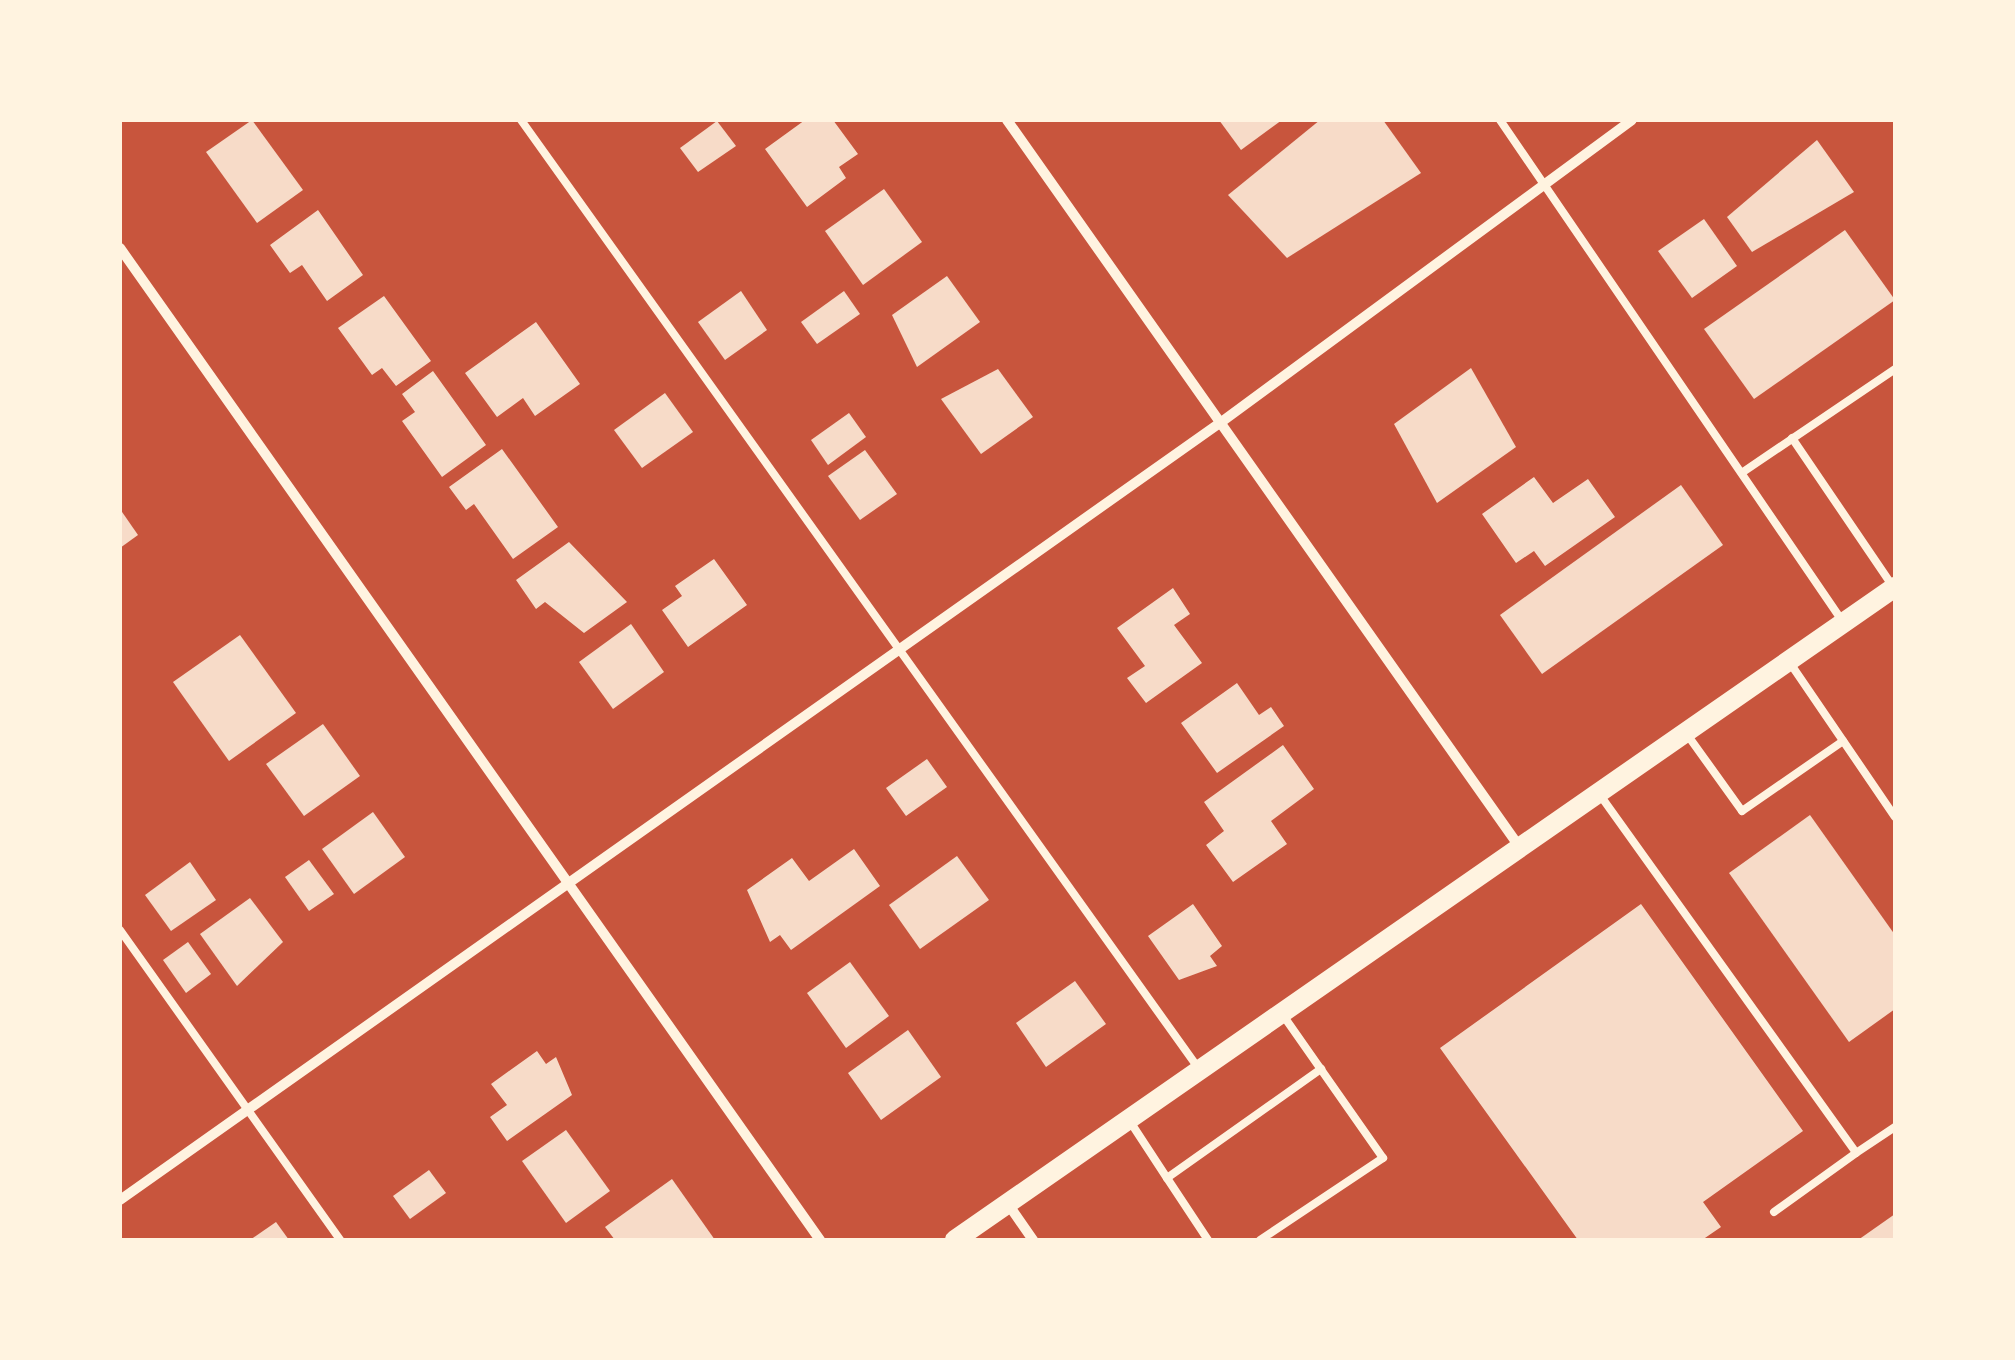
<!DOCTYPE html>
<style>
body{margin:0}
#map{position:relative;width:2015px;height:1360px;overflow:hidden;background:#c8553d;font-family:Rubik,sans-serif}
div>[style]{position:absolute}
.building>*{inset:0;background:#f7dbc8}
.service>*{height:8px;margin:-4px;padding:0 4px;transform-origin:4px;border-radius:4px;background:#fff3e0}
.minor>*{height:10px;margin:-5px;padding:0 5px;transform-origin:5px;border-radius:5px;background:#fff3e0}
.secondary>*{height:20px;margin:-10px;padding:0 10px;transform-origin:10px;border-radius:10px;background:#fff3e0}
span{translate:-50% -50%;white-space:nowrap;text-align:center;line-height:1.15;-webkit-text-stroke:9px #fff3e0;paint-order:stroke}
.frame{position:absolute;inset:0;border:122px solid #fff3e0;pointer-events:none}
</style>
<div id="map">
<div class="building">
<div style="clip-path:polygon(252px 120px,303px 190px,257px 223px,206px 152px)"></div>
<div style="clip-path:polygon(805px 120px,833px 120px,858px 154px,839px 167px,846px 178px,807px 207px,765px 149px)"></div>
<div style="clip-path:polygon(1219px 120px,1282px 120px,1241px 150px)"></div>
<div style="clip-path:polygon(1320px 120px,1383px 120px,1421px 173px,1287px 258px,1228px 195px)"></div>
<div style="clip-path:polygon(717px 121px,736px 146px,698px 172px,680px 148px)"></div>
<div style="clip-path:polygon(1817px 140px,1854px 192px,1752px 252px,1727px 217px)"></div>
<div style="clip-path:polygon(884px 189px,922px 242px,863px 285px,825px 231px)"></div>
<div style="clip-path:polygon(318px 210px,363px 275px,327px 301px,302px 265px,290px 273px,270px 245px)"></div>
<div style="clip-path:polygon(1704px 219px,1737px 266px,1692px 298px,1658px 251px)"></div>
<div style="clip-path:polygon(1845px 230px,1895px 300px,1754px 399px,1704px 329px)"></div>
<div style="clip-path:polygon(947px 276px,980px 322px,917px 367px,892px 315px)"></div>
<div style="clip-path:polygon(741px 291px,767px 330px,725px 360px,698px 322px)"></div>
<div style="clip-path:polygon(844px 291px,860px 314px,817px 344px,801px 322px)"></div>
<div style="clip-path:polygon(384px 296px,431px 361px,396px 386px,382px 368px,372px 375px,338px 328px)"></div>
<div style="clip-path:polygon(536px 322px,580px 384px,535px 416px,523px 398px,497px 417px,465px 373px)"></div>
<div style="clip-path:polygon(1471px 368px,1516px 447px,1437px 503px,1394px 424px)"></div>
<div style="clip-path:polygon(998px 369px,1033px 417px,981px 454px,941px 399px)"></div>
<div style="clip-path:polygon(433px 371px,486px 445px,442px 477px,402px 421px,415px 412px,402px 394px)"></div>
<div style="clip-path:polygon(665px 393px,693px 432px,642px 468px,614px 430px)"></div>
<div style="clip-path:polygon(849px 413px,866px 437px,828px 465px,811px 440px)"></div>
<div style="clip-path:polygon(502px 449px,558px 527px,513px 559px,474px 504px,466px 510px,449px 487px)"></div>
<div style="clip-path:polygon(865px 450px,897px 494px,860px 520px,828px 476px)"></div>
<div style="clip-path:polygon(1534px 477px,1553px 503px,1588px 479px,1615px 517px,1545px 566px,1534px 551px,1516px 563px,1482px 514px)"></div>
<div style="clip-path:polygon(1681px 485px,1723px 545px,1542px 674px,1500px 615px)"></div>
<div style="clip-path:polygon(120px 509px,138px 535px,120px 548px)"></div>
<div style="clip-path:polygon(569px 542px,627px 602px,584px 633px,545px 602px,536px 609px,516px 580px)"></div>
<div style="clip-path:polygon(714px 559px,747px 605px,688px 647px,662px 610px,682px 596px,675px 586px)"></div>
<div style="clip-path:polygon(1173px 588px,1190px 614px,1174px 625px,1202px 663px,1146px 703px,1127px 678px,1145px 666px,1117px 628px)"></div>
<div style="clip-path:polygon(631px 624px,664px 672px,613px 709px,579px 662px)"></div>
<div style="clip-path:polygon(240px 635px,296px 713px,229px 761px,173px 682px)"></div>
<div style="clip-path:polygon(1237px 683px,1259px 715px,1271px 707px,1284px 726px,1217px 773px,1181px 723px)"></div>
<div style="clip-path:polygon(323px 724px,360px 776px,304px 816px,266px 764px)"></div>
<div style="clip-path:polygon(1283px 745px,1314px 789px,1271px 821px,1287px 844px,1233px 882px,1206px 845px,1224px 831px,1204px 802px)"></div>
<div style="clip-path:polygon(927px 759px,947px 787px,906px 816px,886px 788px)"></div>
<div style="clip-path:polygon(373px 812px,405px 857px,354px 894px,322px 849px)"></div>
<div style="clip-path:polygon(1810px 815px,1895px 935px,1895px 1009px,1849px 1042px,1729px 873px)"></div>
<div style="clip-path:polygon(854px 849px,880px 886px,791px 950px,780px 935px,770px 942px,747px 890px,792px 858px,809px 881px)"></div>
<div style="clip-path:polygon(957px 856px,989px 900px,920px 949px,889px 905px)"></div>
<div style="clip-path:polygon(309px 860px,334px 894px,309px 911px,285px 877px)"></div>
<div style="clip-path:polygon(190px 862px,216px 900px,171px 931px,145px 895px)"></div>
<div style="clip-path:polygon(250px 898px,283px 942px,237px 986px,200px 934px)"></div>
<div style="clip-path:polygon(1193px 904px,1222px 946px,1210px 956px,1217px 966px,1179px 980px,1148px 936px)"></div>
<div style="clip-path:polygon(1641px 904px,1803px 1131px,1703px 1202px,1721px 1227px,1702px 1240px,1578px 1240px,1440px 1048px)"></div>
<div style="clip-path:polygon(188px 942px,211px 974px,186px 993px,163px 960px)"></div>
<div style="clip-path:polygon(850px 962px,889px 1016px,846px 1048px,807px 993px)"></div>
<div style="clip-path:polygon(1075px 981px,1106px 1024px,1046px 1067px,1016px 1023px)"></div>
<div style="clip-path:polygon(908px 1030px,941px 1077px,881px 1120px,848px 1073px)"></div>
<div style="clip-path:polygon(537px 1051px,546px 1064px,556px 1057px,572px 1095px,507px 1141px,490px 1117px,507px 1105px,491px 1084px)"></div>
<div style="clip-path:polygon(566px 1130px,610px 1191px,566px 1223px,522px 1161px)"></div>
<div style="clip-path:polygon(429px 1170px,446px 1193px,410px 1219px,393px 1196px)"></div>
<div style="clip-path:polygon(672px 1179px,715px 1240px,615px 1240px,605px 1227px)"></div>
<div style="clip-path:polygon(1895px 1214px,1895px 1240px,1858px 1240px)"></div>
<div style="clip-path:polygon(276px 1222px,289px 1240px,250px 1240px)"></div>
</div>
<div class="service">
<div style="left:521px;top:120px;width:1166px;rotate:54.46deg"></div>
<div style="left:1500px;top:120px;width:608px;rotate:55.66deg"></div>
<div style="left:1792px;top:438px;width:178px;rotate:55.8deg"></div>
<div style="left:1743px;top:472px;width:184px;rotate:-34.1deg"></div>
<div style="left:1790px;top:663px;width:186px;rotate:55.7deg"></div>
<div style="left:1686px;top:733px;width:96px;rotate:54.3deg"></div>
<div style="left:1742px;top:811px;width:123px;rotate:-34.7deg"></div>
<div style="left:1600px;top:795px;width:440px;rotate:54.4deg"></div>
<div style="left:1856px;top:1153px;width:47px;rotate:-33.7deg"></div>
<div style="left:120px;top:930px;width:380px;rotate:54.6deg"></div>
<div style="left:1131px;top:1123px;width:66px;rotate:56.8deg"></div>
<div style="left:1774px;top:1212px;width:101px;rotate:-35.7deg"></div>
<div style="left:1208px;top:1240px;width:74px;rotate:-123.5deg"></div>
<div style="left:1167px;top:1178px;width:189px;rotate:-35.3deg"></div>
<div style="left:1260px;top:1240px;width:148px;rotate:-33.7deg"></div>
<div style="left:1383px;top:1158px;width:174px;rotate:-125deg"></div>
</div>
<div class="minor">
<div style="left:1007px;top:120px;width:887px;rotate:54.82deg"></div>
<div style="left:120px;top:248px;width:1214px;rotate:54.79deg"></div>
<div style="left:120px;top:1200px;width:1347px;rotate:-35.24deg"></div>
<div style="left:1220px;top:423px;width:511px;rotate:-36.33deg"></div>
<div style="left:1008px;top:1204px;width:44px;rotate:55.2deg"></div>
</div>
<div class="secondary">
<div style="left:955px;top:1240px;width:1145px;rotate:-34.79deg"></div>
</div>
<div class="frame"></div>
</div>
